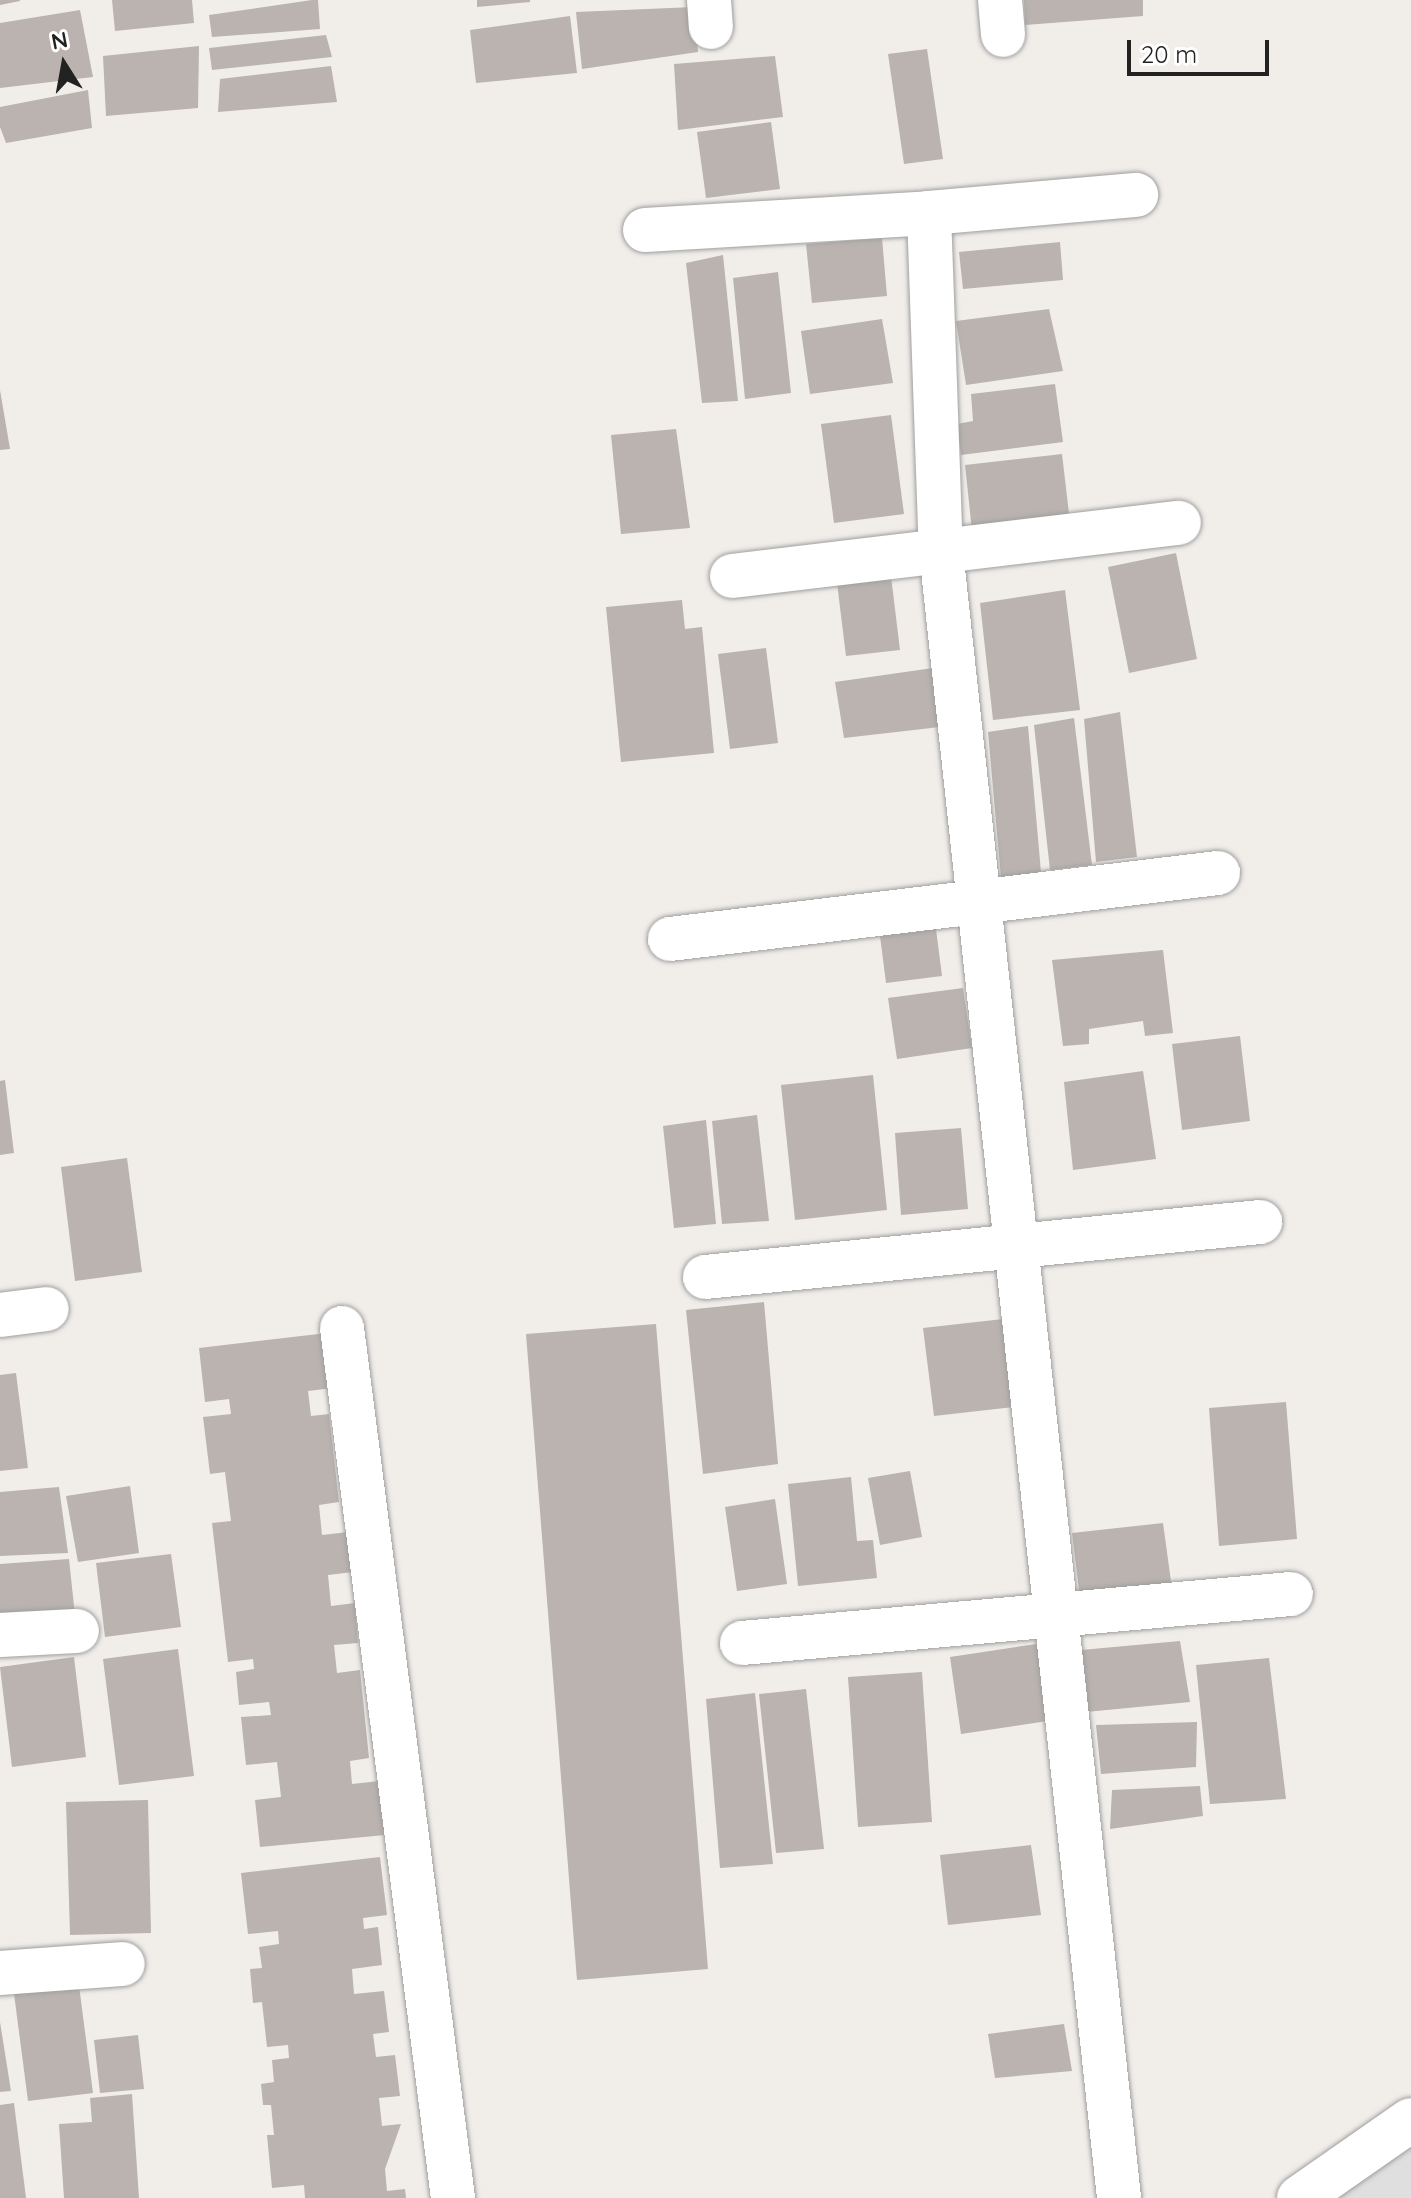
<!DOCTYPE html>
<style>
body{margin:0}
#map{position:relative;width:1411px;height:2198px;overflow:hidden;background:#f1eeea;font-family:Quicksand,sans-serif}
div>[style]{position:absolute}
.residential>*{inset:0;background:#dfdfdf}
.building>*{inset:0;background:#bab3af}
.roads{filter:drop-shadow(0 0 2px #9f9f9f) drop-shadow(0 0 2px #9f9f9f)}
.minor>*{height:44px;margin:-22px;padding:0 22px;transform-origin:22px;border-radius:22px;background:#fff}
span{translate:-50% -50%;white-space:nowrap;text-align:center;line-height:1.15;-webkit-text-stroke:8px #fff;paint-order:stroke}
.north{position:absolute;left:24px;top:24px;width:80px;height:80px;-webkit-text-stroke:6px #fff;paint-order:stroke;rotate:349deg;font-size:22px;font-weight:700;line-height:32px;text-align:center;color:#222}
.north::after{content:'';display:block;margin:auto;width:28px;height:36px;background:#222;clip-path:polygon(50% 0,100% 100%,50% 72%,0 100%)}
.scale{position:absolute;left:1127px;top:40px;width:142px;height:36px;box-sizing:border-box;border:4px solid #222;border-top:0;padding-left:10px;font-size:24px;line-height:28px;white-space:nowrap;color:#222;-webkit-text-stroke:6px #fff;paint-order:stroke}
</style>
<div id="map">
<div class="residential">
<div style="clip-path:polygon(1411px 2135px,1411px 2198px,1321px 2198px)"></div>
</div>
<div class="building">
<div style="clip-path:polygon(0 0,20px 0,20px 1px,0 5px)"></div>
<div style="clip-path:polygon(112px 0,192px 0,194px 23px,115px 31px)"></div>
<div style="clip-path:polygon(312px 0,318px 0,320px 29px,212px 37px,209px 15px)"></div>
<div style="clip-path:polygon(477px 0,530px 0,530px 2px,477px 7px)"></div>
<div style="clip-path:polygon(1024px 0,1143px 0,1143px 16px,1025px 25px)"></div>
<div style="clip-path:polygon(694px 7px,698px 52px,582px 69px,576px 12px)"></div>
<div style="clip-path:polygon(80px 10px,93px 77px,0 88px,0 23px)"></div>
<div style="clip-path:polygon(570px 16px,577px 73px,476px 83px,470px 30px)"></div>
<div style="clip-path:polygon(326px 35px,332px 57px,212px 70px,209px 48px)"></div>
<div style="clip-path:polygon(199px 46px,198px 108px,106px 116px,103px 56px)"></div>
<div style="clip-path:polygon(927px 49px,943px 159px,904px 164px,888px 54px)"></div>
<div style="clip-path:polygon(775px 56px,783px 117px,678px 130px,674px 64px)"></div>
<div style="clip-path:polygon(331px 66px,337px 102px,218px 112px,220px 79px)"></div>
<div style="clip-path:polygon(88px 90px,92px 128px,6px 143px,0 127px,0 107px)"></div>
<div style="clip-path:polygon(771px 122px,780px 189px,706px 198px,697px 132px)"></div>
<div style="clip-path:polygon(882px 238px,887px 296px,812px 303px,806px 244px)"></div>
<div style="clip-path:polygon(1060px 242px,1063px 280px,963px 289px,959px 252px)"></div>
<div style="clip-path:polygon(723px 255px,738px 401px,702px 403px,686px 263px)"></div>
<div style="clip-path:polygon(778px 272px,791px 393px,745px 399px,733px 278px)"></div>
<div style="clip-path:polygon(1049px 309px,1063px 371px,966px 385px,956px 321px)"></div>
<div style="clip-path:polygon(882px 319px,893px 383px,810px 394px,801px 331px)"></div>
<div style="clip-path:polygon(1055px 384px,1063px 442px,961px 455px,957px 424px,973px 421px,971px 394px)"></div>
<div style="clip-path:polygon(0 390px,10px 449px,0 450px)"></div>
<div style="clip-path:polygon(891px 415px,904px 514px,834px 523px,821px 424px)"></div>
<div style="clip-path:polygon(676px 429px,690px 528px,621px 534px,611px 435px)"></div>
<div style="clip-path:polygon(1062px 454px,1070px 522px,972px 531px,965px 465px)"></div>
<div style="clip-path:polygon(1176px 553px,1197px 659px,1129px 673px,1108px 567px)"></div>
<div style="clip-path:polygon(890px 568px,900px 650px,846px 656px,836px 575px)"></div>
<div style="clip-path:polygon(1065px 590px,1080px 710px,993px 720px,980px 603px)"></div>
<div style="clip-path:polygon(682px 600px,685px 629px,702px 627px,714px 753px,621px 762px,606px 607px)"></div>
<div style="clip-path:polygon(766px 648px,778px 743px,730px 749px,718px 654px)"></div>
<div style="clip-path:polygon(933px 668px,940px 727px,844px 738px,835px 682px)"></div>
<div style="clip-path:polygon(1120px 712px,1137px 857px,1096px 862px,1084px 719px)"></div>
<div style="clip-path:polygon(1074px 718px,1092px 865px,1050px 870px,1034px 725px)"></div>
<div style="clip-path:polygon(1028px 726px,1041px 872px,1001px 878px,988px 732px)"></div>
<div style="clip-path:polygon(936px 929px,942px 976px,886px 983px,880px 936px)"></div>
<div style="clip-path:polygon(1163px 950px,1173px 1033px,1145px 1036px,1143px 1021px,1089px 1029px,1089px 1044px,1063px 1046px,1052px 960px)"></div>
<div style="clip-path:polygon(963px 988px,972px 1048px,897px 1059px,888px 998px)"></div>
<div style="clip-path:polygon(1240px 1036px,1250px 1121px,1182px 1130px,1172px 1044px)"></div>
<div style="clip-path:polygon(1143px 1071px,1156px 1159px,1073px 1170px,1064px 1082px)"></div>
<div style="clip-path:polygon(873px 1075px,887px 1210px,795px 1220px,781px 1085px)"></div>
<div style="clip-path:polygon(5px 1080px,14px 1153px,0 1155px,0 1081px)"></div>
<div style="clip-path:polygon(757px 1115px,769px 1221px,722px 1224px,712px 1121px)"></div>
<div style="clip-path:polygon(706px 1120px,716px 1224px,674px 1228px,663px 1126px)"></div>
<div style="clip-path:polygon(961px 1128px,968px 1209px,901px 1215px,895px 1133px)"></div>
<div style="clip-path:polygon(127px 1158px,142px 1272px,75px 1281px,61px 1167px)"></div>
<div style="clip-path:polygon(764px 1302px,778px 1464px,703px 1474px,686px 1310px)"></div>
<div style="clip-path:polygon(1012px 1318px,1023px 1406px,934px 1416px,923px 1328px)"></div>
<div style="clip-path:polygon(656px 1324px,708px 1969px,577px 1980px,526px 1334px)"></div>
<div style="clip-path:polygon(327px 1333px,333px 1388px,308px 1391px,311px 1416px,329px 1414px,339px 1502px,319px 1505px,322px 1535px,348px 1532px,353px 1572px,328px 1575px,331px 1606px,355px 1603px,358px 1643px,334px 1645px,337px 1673px,360px 1670px,369px 1758px,350px 1761px,352px 1784px,379px 1781px,385px 1835px,260px 1847px,255px 1800px,281px 1797px,277px 1762px,246px 1765px,241px 1717px,271px 1715px,269px 1702px,239px 1705px,236px 1672px,254px 1669px,253px 1659px,228px 1662px,212px 1523px,231px 1521px,225px 1472px,210px 1474px,203px 1417px,231px 1414px,229px 1399px,205px 1402px,199px 1348px)"></div>
<div style="clip-path:polygon(16px 1373px,28px 1468px,0 1471px,0 1375px)"></div>
<div style="clip-path:polygon(1286px 1402px,1297px 1539px,1219px 1546px,1209px 1408px)"></div>
<div style="clip-path:polygon(910px 1471px,922px 1537px,880px 1545px,868px 1478px)"></div>
<div style="clip-path:polygon(851px 1477px,857px 1541px,873px 1540px,877px 1578px,798px 1586px,788px 1484px)"></div>
<div style="clip-path:polygon(130px 1486px,139px 1553px,78px 1562px,66px 1496px)"></div>
<div style="clip-path:polygon(59px 1487px,68px 1553px,0 1556px,0 1492px)"></div>
<div style="clip-path:polygon(775px 1499px,787px 1584px,737px 1591px,725px 1507px)"></div>
<div style="clip-path:polygon(1163px 1523px,1173px 1596px,1081px 1606px,1072px 1533px)"></div>
<div style="clip-path:polygon(171px 1554px,181px 1627px,105px 1637px,96px 1563px)"></div>
<div style="clip-path:polygon(69px 1559px,76px 1625px,0 1627px,0 1564px)"></div>
<div style="clip-path:polygon(1180px 1641px,1190px 1702px,1086px 1712px,1081px 1650px)"></div>
<div style="clip-path:polygon(1043px 1643px,1054px 1720px,961px 1734px,950px 1657px)"></div>
<div style="clip-path:polygon(178px 1649px,194px 1776px,119px 1785px,103px 1659px)"></div>
<div style="clip-path:polygon(74px 1657px,86px 1757px,12px 1767px,0 1667px)"></div>
<div style="clip-path:polygon(1269px 1658px,1286px 1799px,1210px 1804px,1196px 1665px)"></div>
<div style="clip-path:polygon(922px 1672px,932px 1822px,858px 1827px,848px 1677px)"></div>
<div style="clip-path:polygon(806px 1689px,824px 1849px,776px 1853px,759px 1694px)"></div>
<div style="clip-path:polygon(755px 1693px,773px 1864px,720px 1868px,706px 1699px)"></div>
<div style="clip-path:polygon(1197px 1722px,1196px 1767px,1101px 1774px,1096px 1725px)"></div>
<div style="clip-path:polygon(1200px 1786px,1203px 1816px,1110px 1829px,1112px 1790px)"></div>
<div style="clip-path:polygon(148px 1800px,151px 1933px,70px 1935px,66px 1802px)"></div>
<div style="clip-path:polygon(1031px 1845px,1041px 1915px,948px 1925px,940px 1855px)"></div>
<div style="clip-path:polygon(380px 1857px,387px 1915px,363px 1918px,364px 1929px,378px 1927px,382px 1965px,352px 1969px,354px 1994px,384px 1991px,389px 2032px,373px 2034px,376px 2057px,395px 2055px,400px 2096px,379px 2098px,382px 2126px,401px 2124px,385px 2169px,387px 2191px,405px 2189px,406px 2198px,305px 2198px,304px 2185px,272px 2188px,267px 2135px,274px 2135px,271px 2105px,263px 2105px,261px 2084px,274px 2082px,272px 2060px,289px 2058px,288px 2045px,267px 2047px,262px 2002px,253px 2003px,250px 1969px,262px 1968px,259px 1947px,279px 1944px,278px 1931px,248px 1934px,241px 1873px)"></div>
<div style="clip-path:polygon(78px 1978px,93px 2093px,28px 2101px,13px 1986px)"></div>
<div style="clip-path:polygon(0 2022px,11px 2091px,0 2092px)"></div>
<div style="clip-path:polygon(1064px 2024px,1072px 2071px,995px 2078px,988px 2034px)"></div>
<div style="clip-path:polygon(138px 2035px,144px 2089px,100px 2093px,94px 2040px)"></div>
<div style="clip-path:polygon(132px 2094px,139px 2198px,64px 2198px,59px 2124px,92px 2122px,90px 2098px)"></div>
<div style="clip-path:polygon(14px 2103px,26px 2198px,0 2198px,0 2105px)"></div>
</div>
<div class="roads">
<div class="minor">
<div style="left:709px;top:0;width:27px;rotate:86deg"></div>
<div style="left:1000px;top:0;width:35px;rotate:85deg"></div>
<div style="left:929px;top:213px;width:338px;rotate:88deg"></div>
<div style="left:941px;top:551px;width:1657px;rotate:83.83deg"></div>
<div style="left:645px;top:230px;width:285px;rotate:-3.4deg"></div>
<div style="left:929px;top:213px;width:208px;rotate:-5deg"></div>
<div style="left:732px;top:576px;width:450px;rotate:-6.8deg"></div>
<div style="left:670px;top:939px;width:552px;rotate:-6.87deg"></div>
<div style="left:705px;top:1277px;width:558px;rotate:-5.66deg"></div>
<div style="left:0;top:1315px;width:47px;rotate:-7.3deg"></div>
<div style="left:342px;top:1328px;width:877px;rotate:82.73deg"></div>
<div style="left:0;top:1635px;width:77px;rotate:-3deg"></div>
<div style="left:742px;top:1643px;width:551px;rotate:-5.1deg"></div>
<div style="left:0;top:1973px;width:123px;rotate:-4.2deg"></div>
<div style="left:1299px;top:2198px;width:136px;rotate:-34.9deg"></div>
</div>
</div>
<div class="north">N</div>
<div class="scale">20 m</div>
</div>
